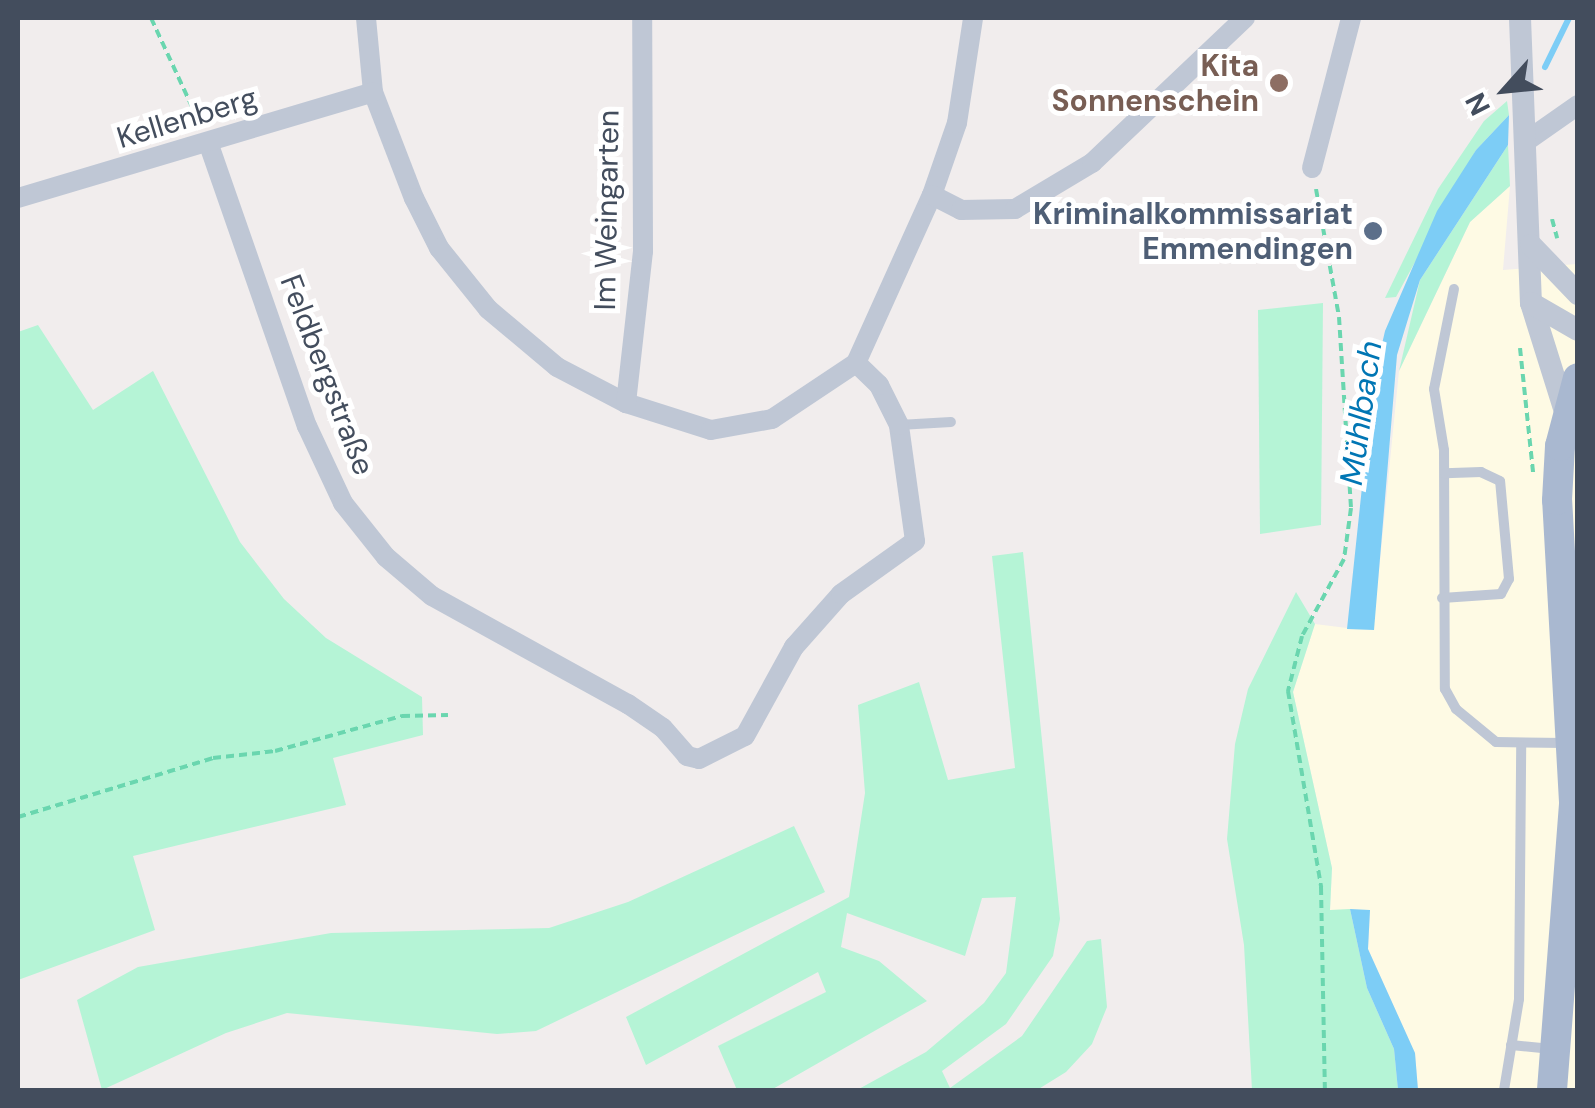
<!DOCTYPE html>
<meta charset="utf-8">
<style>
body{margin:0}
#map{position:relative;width:1595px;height:1108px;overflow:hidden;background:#f1eded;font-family:"DM Sans",sans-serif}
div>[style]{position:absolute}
.commercial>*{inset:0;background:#fefae4}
.green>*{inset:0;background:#b5f4d6}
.water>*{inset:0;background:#7dcdf6}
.stream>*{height:6px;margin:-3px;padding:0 3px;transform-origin:3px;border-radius:3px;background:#7dcdf6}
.path>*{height:4px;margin-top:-2px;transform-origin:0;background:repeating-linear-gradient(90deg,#6ad6af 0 8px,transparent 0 13px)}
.service>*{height:10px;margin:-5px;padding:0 5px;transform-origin:5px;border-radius:5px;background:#bfc7d5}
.minor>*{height:20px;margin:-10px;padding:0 10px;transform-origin:10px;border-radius:10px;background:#bfc7d5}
.tertiary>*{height:22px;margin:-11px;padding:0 11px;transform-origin:11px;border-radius:11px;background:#bfc7d5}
.primary>*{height:30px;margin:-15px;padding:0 15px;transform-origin:15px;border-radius:15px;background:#a9b8d0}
.dots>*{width:28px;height:28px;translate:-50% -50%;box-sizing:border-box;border:5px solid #fff;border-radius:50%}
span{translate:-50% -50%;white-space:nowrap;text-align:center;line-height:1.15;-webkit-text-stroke:10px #fff;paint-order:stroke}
.education-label{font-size:30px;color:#785e54;font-weight:700}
.right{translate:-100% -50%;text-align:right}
.street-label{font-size:30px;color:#434d5d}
.service-label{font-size:30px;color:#4e5e75;font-weight:700}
.water-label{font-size:32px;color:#0076b4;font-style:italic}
.frame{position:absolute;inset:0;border:20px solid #434d5d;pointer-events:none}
.north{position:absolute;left:1455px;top:40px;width:100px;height:100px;-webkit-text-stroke:8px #fff;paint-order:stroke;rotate:243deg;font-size:28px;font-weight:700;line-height:40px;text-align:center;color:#434d5d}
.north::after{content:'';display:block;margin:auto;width:35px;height:45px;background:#434d5d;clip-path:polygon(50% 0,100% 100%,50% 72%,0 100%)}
</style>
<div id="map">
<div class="commercial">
<div style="clip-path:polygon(1510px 186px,1503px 270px,1577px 264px,1577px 1090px,1418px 1090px,1415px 1053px,1368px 949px,1370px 910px,1330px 910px,1332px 868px,1293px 692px,1315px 624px,1347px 628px,1376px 601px,1399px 371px,1470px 222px)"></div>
</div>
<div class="green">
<div style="clip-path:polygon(1507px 101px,1509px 115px,1476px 150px,1396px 297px,1385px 298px,1438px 189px,1484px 121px)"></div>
<div style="clip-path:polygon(1508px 145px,1510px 186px,1470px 222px,1399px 371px,1420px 280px)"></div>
<div style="clip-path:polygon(1323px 303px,1321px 525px,1260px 534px,1258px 310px)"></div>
<div style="clip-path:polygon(38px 325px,93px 410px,153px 371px,240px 542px,284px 599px,326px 638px,422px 697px,423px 735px,333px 758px,346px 805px,133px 856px,155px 930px,18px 980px,18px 332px)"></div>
<div style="clip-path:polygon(1023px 552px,1060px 919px,1053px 956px,1006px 1024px,942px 1071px,950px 1088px,1022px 1036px,1087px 941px,1101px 939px,1107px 1007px,1092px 1044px,1066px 1072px,1037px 1090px,857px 1090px,926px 1052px,984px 1003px,1006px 973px,1016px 897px,982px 898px,965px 956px,847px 913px,841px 947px,879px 961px,927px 1001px,771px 1090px,737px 1090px,718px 1046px,826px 992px,818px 972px,646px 1065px,626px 1017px,849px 897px,865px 793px,858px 705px,919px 682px,948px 780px,1015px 768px,992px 556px)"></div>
<div style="clip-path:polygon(1296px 592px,1315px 624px,1293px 692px,1332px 868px,1330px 910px,1350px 909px,1367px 988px,1394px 1049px,1398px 1090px,1252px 1090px,1244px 945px,1227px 839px,1235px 744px,1248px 689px)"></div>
<div style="clip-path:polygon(794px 826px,825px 892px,536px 1031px,497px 1034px,287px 1013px,226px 1033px,102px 1090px,77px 1000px,138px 967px,331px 933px,549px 928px,628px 902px)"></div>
</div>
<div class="water">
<div style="clip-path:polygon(1509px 115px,1508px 145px,1420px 280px,1397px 355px,1374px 630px,1347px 629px,1373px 383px,1385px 331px,1437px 211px,1476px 150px)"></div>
<div style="clip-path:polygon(1350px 909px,1370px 910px,1368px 949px,1415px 1053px,1418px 1090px,1398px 1090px,1394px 1049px,1367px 988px)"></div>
</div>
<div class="stream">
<div style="left:1545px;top:67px;width:55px;rotate:-63.9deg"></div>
</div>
<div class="path">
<div style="left:151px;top:18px;width:115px;rotate:65.2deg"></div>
<div style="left:1316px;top:189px;width:130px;rotate:79.8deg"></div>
<div style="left:1339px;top:317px;width:191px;rotate:86.4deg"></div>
<div style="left:1351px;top:508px;width:51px;rotate:97.8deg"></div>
<div style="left:1344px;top:559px;width:88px;rotate:118.6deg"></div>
<div style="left:1302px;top:636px;width:57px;rotate:104.3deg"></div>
<div style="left:1288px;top:691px;width:199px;rotate:80.4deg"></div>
<div style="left:1321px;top:887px;width:203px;rotate:88.9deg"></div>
<div style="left:1552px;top:219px;width:20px;rotate:75deg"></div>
<div style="left:1520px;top:348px;width:125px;rotate:84deg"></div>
<div style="left:18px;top:817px;width:204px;rotate:-16.8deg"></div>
<div style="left:213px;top:758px;width:62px;rotate:-6.4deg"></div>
<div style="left:275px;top:751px;width:132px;rotate:-15.4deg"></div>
<div style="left:402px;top:716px;width:46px;rotate:-1.2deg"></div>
</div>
<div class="service">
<div style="left:1454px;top:289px;width:102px;rotate:101.3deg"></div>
<div style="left:1434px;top:389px;width:62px;rotate:80.7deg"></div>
<div style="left:1444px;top:450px;width:239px;rotate:89.8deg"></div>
<div style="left:1445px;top:689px;width:23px;rotate:61deg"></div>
<div style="left:1456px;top:709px;width:52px;rotate:39.5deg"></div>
<div style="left:1496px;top:742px;width:69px;rotate:0.8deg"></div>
<div style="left:899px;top:425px;width:52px;rotate:-3.3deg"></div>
<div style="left:1442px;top:598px;width:59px;rotate:-3.9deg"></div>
<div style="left:1501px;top:594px;width:17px;rotate:-62deg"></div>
<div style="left:1509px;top:579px;width:98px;rotate:-95.2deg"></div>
<div style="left:1500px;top:481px;width:21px;rotate:-155deg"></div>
<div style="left:1481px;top:472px;width:36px;rotate:178deg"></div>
<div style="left:1511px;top:1045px;width:41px;rotate:5.6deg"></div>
<div style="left:1504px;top:1090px;width:92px;rotate:-80.6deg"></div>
<div style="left:1519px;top:999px;width:253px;rotate:-89.5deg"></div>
</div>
<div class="minor">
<div style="left:366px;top:18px;width:74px;rotate:84.6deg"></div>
<div style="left:373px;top:92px;width:114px;rotate:68.9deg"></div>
<div style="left:414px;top:198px;width:56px;rotate:63.4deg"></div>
<div style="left:439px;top:248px;width:78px;rotate:51.2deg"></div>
<div style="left:488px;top:309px;width:90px;rotate:40deg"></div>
<div style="left:557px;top:367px;width:78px;rotate:27.6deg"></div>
<div style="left:626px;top:403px;width:89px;rotate:17.6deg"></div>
<div style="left:711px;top:430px;width:62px;rotate:-10.2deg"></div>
<div style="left:772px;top:419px;width:101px;rotate:-33.7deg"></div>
<div style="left:856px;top:363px;width:184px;rotate:-65.7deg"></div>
<div style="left:932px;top:195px;width:76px;rotate:-70.9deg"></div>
<div style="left:957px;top:123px;width:106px;rotate:-81.3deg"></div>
<div style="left:1528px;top:140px;width:61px;rotate:-35deg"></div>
<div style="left:209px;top:145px;width:298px;rotate:70.8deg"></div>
<div style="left:307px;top:426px;width:85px;rotate:64.9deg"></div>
<div style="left:343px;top:503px;width:69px;rotate:51.5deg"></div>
<div style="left:386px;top:557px;width:60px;rotate:40.3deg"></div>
<div style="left:432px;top:596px;width:224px;rotate:28.9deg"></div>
<div style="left:628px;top:704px;width:42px;rotate:34.4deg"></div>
<div style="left:663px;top:728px;width:37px;rotate:49deg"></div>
<div style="left:687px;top:756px;width:12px;rotate:14deg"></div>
<div style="left:699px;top:759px;width:51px;rotate:-26.6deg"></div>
<div style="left:745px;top:736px;width:102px;rotate:-61.2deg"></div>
<div style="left:794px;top:647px;width:71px;rotate:-48.4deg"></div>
<div style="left:841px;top:594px;width:91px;rotate:-35.6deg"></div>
<div style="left:915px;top:541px;width:117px;rotate:-97.9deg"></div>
<div style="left:899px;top:425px;width:45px;rotate:-116.6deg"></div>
<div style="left:879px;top:385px;width:32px;rotate:-136deg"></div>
<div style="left:1312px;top:168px;width:155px;rotate:-75.4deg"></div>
<div style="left:932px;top:195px;width:33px;rotate:27deg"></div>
<div style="left:961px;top:210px;width:54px;rotate:-1.1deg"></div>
<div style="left:1015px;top:209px;width:90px;rotate:-30.9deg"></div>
<div style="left:1092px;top:163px;width:211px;rotate:-43.5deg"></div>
<div style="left:18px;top:198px;width:370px;rotate:-16.6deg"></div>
<div style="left:626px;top:403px;width:153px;rotate:-83.6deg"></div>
<div style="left:643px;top:251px;width:233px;rotate:-90.2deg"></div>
</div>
<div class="tertiary">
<div style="left:1520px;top:18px;width:285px;rotate:87.8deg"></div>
<div style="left:1531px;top:303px;width:117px;rotate:72.6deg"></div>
<div style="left:1531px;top:245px;width:68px;rotate:46.2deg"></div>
<div style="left:1531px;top:303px;width:54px;rotate:29.9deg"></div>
</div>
<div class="primary">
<div style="left:1552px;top:1090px;width:289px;rotate:-85.6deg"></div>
<div style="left:1574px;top:802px;width:302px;rotate:-93.2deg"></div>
<div style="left:1557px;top:500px;width:54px;rotate:-86.8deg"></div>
<div style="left:1560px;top:446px;width:70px;rotate:-75.2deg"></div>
</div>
<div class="dots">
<div style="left:1279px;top:83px;background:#8d6e63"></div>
<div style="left:1373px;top:231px;background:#5c6f8a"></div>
</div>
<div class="education-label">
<span class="right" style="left:1259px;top:83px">Kita<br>Sonnenschein</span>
</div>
<div class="street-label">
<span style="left:187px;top:118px;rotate:-17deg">Kellenberg</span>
<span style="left:607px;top:210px;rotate:-89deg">Im Weingarten</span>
<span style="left:327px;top:375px;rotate:69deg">Feldbergstraße</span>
</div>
<div class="service-label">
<span class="right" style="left:1353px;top:231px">Kriminalkommissariat<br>Emmendingen</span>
</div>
<div class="water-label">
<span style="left:1361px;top:413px;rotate:-82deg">Mühlbach</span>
</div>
<div class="frame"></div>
<div class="north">N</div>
</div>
